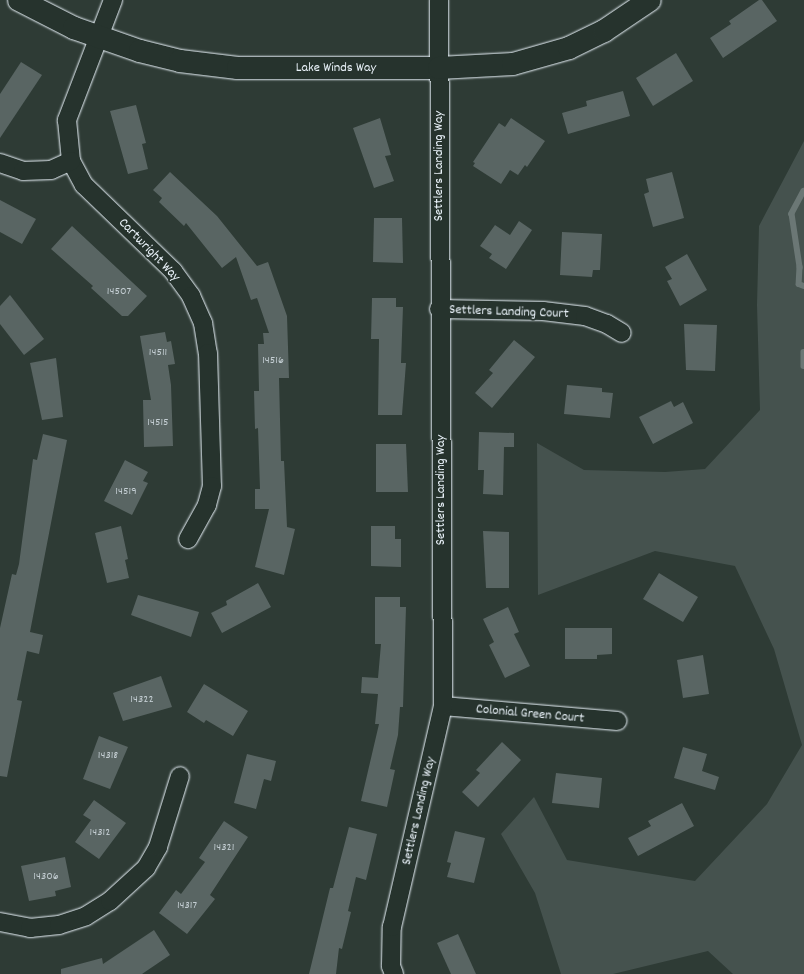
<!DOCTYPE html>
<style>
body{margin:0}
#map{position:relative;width:804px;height:974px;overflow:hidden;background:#2e3b35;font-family:Dekko,sans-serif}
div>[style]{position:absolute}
.green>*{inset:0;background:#45524e}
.stream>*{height:5.5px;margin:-2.75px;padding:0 2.75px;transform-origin:2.75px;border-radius:2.75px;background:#6b7775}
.building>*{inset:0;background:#596563}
.roads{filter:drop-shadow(0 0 1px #e8f1f8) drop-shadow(0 0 1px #e8f1f8)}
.street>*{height:18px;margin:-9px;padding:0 9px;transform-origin:9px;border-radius:9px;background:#26332d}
.secondary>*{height:22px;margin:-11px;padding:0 11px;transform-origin:11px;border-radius:11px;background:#26332d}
span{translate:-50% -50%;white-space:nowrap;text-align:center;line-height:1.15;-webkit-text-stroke:3.5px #26332d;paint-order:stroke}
.number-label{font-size:12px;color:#c4ced3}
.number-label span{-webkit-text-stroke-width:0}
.street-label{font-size:14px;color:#e8f1f8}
</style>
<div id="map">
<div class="green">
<div style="clip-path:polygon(804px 141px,804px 974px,733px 974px,708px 951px,613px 974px,561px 974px,535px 893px,501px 834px,534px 797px,567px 860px,695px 881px,767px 804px,802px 745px,774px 649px,735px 566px,655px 551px,538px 595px,537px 443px,584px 470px,665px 472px,705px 469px,760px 410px,757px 305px,759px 226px)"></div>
</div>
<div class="stream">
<div style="left:804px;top:191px;width:26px;rotate:118deg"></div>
<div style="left:792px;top:214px;width:54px;rotate:81.4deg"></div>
<div style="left:800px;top:267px;width:17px;rotate:93deg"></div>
<div style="left:799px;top:284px;width:5px;rotate:22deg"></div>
<div style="left:804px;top:352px;width:14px;rotate:90deg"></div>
</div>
<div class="building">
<div style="clip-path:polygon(759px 0,762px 0,777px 21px,723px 58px,710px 38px,731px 24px,729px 21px)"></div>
<div style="clip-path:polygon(676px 53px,693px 81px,653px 106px,636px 78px)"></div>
<div style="clip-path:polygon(21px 62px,42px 75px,0 138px,0 94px)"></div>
<div style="clip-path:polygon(623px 91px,630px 116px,568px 134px,562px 113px,587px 106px,586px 101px)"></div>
<div style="clip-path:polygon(136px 105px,146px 143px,142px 144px,148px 169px,128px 174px,110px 111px)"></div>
<div style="clip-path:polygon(380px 118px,391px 155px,385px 156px,394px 181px,374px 188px,353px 128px)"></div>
<div style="clip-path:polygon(511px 118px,545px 141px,527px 167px,525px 165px,518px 175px,510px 170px,501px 184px,473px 166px,475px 163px,473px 162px,499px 123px,505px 127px)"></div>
<div style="clip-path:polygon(170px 172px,217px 216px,257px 266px,268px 262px,287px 316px,289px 378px,279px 378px,281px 461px,284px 461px,287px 527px,295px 529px,284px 575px,255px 567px,269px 509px,255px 509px,255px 489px,260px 489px,258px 428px,255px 429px,254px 391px,259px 391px,258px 344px,264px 344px,263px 333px,269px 333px,257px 298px,251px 300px,236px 257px,222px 268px,186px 223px,184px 226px,159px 202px,162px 198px,153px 190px)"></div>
<div style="clip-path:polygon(672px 172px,684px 218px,653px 227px,644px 194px,649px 192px,646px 179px)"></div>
<div style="clip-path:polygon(0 200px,36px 219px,22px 244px,0 232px)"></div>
<div style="clip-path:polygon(374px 218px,402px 218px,403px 263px,373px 262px)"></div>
<div style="clip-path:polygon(519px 221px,532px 230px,506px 269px,489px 258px,492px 254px,480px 246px,495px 225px,510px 235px)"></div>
<div style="clip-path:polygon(72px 226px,147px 296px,128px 316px,122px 316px,91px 288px,93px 286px,51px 249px)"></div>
<div style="clip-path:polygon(562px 232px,602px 234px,600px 270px,593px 270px,592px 277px,560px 275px)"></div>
<div style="clip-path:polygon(687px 254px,707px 290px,680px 306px,667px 281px,672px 279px,665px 267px)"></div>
<div style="clip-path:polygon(10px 295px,44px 339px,24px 355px,0 324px,0 306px)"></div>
<div style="clip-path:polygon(372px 298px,396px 298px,396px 307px,403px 307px,401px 363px,406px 363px,402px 415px,378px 415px,379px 339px,371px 339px)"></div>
<div style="clip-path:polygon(684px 324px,717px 325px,715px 371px,686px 370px)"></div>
<div style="clip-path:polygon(165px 332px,167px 342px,171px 341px,175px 364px,168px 365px,171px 385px,173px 446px,144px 447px,143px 400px,151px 400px,140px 336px)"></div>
<div style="clip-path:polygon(514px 340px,535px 357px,492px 408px,475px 393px,493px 373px,489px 370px)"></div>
<div style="clip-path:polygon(56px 358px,63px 417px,42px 420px,30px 363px)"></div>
<div style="clip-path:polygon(567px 385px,602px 388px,602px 392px,613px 393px,610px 418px,564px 414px)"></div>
<div style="clip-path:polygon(671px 401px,674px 407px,683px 402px,693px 423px,653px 444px,639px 417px)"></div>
<div style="clip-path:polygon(479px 432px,514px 433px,514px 447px,504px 447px,503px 495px,483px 494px,484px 470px,478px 470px)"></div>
<div style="clip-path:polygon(43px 434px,67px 440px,30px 632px,43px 635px,39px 654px,27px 651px,17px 700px,22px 701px,7px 777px,0 776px,0 628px,12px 574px,16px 575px,19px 564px,33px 459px,37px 460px)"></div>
<div style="clip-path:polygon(376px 444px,406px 444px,408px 492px,376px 492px)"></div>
<div style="clip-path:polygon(125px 460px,148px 472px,143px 481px,148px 483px,132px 515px,104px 501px)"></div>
<div style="clip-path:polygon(121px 526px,128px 559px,125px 560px,129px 578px,107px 583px,95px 533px)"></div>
<div style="clip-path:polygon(371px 526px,395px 526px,395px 539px,401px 539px,401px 567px,371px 566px)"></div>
<div style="clip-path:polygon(483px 531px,509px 532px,509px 588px,486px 588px)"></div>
<div style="clip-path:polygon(659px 573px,698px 597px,683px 622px,643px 599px)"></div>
<div style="clip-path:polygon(258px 583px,271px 607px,222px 633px,211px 613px,227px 605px,226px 601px)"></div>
<div style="clip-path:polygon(138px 595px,199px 612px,191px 637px,131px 615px)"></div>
<div style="clip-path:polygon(375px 597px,400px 597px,400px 607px,406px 607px,403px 707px,400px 707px,398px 735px,390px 769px,395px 770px,387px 807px,361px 801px,379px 724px,375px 724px,378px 694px,361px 693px,362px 677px,378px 678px,381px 644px,375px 644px)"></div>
<div style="clip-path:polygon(508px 607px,519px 632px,514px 634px,530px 666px,505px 678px,489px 645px,494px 642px,483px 619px)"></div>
<div style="clip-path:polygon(565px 628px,612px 628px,612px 654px,597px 655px,597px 659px,565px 659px)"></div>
<div style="clip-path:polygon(703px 655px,709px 694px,683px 698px,677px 660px)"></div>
<div style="clip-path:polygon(161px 676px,172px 707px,123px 721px,113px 693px)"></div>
<div style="clip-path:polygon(204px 684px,248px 711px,233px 736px,206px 720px,204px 723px,187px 712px)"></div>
<div style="clip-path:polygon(99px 736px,128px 747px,110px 789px,83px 779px)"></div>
<div style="clip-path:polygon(502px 742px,521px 760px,478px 807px,462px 792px,480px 773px,476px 770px)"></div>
<div style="clip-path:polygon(683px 747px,707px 754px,702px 771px,719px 777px,715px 790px,674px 778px)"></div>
<div style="clip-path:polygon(247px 754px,276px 761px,271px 781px,264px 779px,256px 809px,234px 803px)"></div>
<div style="clip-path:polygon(556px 773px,602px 778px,599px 808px,552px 803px)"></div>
<div style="clip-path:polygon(94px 800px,126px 823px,99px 859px,75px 842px,91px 820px,83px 815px)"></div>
<div style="clip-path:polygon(682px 803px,694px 826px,638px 856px,628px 838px,651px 826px,648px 821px)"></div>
<div style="clip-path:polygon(224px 821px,248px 837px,210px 895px,215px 899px,187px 934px,159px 913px,176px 890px,181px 894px,205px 862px,199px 858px)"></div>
<div style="clip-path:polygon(349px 827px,377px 834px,366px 880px,356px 877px,348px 911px,351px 912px,342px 949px,339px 948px,336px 974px,309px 974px,330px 888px,333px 888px)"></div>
<div style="clip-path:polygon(455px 831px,485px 838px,474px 883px,447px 877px,451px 863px,447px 862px)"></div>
<div style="clip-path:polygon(65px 857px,71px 887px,55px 891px,56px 896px,29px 901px,21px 866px)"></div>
<div style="clip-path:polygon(154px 930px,170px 955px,142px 974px,61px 974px,61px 969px,102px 958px,103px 964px)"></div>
<div style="clip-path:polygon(458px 934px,476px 974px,451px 974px,437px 943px)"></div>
</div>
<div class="roads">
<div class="street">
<div style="left:113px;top:0;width:129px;rotate:111deg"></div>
<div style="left:67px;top:120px;width:41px;rotate:84.4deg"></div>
<div style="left:71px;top:161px;width:27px;rotate:62deg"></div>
<div style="left:84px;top:185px;width:124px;rotate:44deg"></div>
<div style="left:173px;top:271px;width:31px;rotate:54deg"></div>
<div style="left:191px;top:296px;width:30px;rotate:66deg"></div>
<div style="left:203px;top:323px;width:30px;rotate:81deg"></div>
<div style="left:208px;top:353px;width:133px;rotate:88.3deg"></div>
<div style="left:212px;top:486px;width:20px;rotate:105deg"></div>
<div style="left:207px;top:505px;width:39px;rotate:119deg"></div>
<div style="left:0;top:163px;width:24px;rotate:19deg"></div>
<div style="left:23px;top:171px;width:28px;rotate:-2deg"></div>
<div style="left:51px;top:170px;width:22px;rotate:-24deg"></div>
<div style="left:439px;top:309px;width:104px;rotate:1.1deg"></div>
<div style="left:543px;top:311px;width:42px;rotate:6.8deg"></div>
<div style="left:585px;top:316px;width:23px;rotate:20deg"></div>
<div style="left:607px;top:324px;width:17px;rotate:31deg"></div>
<div style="left:443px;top:706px;width:175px;rotate:4.9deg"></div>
<div style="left:0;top:922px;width:31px;rotate:11deg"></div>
<div style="left:30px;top:928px;width:29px;rotate:-6deg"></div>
<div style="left:59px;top:925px;width:28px;rotate:-18deg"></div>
<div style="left:86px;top:916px;width:28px;rotate:-32deg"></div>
<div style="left:110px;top:901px;width:49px;rotate:-42.5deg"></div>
<div style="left:146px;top:868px;width:24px;rotate:-60deg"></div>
<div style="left:158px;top:847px;width:74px;rotate:-72.8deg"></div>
<div style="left:394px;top:974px;width:9px;rotate:-111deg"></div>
<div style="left:391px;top:966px;width:39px;rotate:-89deg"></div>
<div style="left:392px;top:927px;width:227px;rotate:-77deg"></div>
<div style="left:443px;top:706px;width:706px;rotate:-90.32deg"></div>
</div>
<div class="secondary">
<div style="left:19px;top:0;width:62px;rotate:27deg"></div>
<div style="left:74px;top:28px;width:70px;rotate:19.2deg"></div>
<div style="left:140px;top:51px;width:41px;rotate:14deg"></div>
<div style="left:180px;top:61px;width:58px;rotate:6.9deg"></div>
<div style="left:238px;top:68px;width:201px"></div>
<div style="left:439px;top:68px;width:74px;rotate:-3.1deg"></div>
<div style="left:513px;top:64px;width:58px;rotate:-15.9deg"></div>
<div style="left:569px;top:48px;width:39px;rotate:-26deg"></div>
<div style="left:604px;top:31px;width:55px;rotate:-34deg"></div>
</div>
</div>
<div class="number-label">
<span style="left:119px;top:292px">14507</span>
<span style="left:158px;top:353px">14511</span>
<span style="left:273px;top:361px">14516</span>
<span style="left:158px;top:423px">14515</span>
<span style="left:126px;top:492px">14519</span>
<span style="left:142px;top:700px">14322</span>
<span style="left:108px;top:756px">14318</span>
<span style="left:100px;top:833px">14312</span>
<span style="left:224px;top:848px">14321</span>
<span style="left:46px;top:877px">14306</span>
<span style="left:187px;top:906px">14317</span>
</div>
<div class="street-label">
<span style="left:336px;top:68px">Lake Winds Way</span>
<span style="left:439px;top:166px;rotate:-90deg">Settlers Landing Way</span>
<span style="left:149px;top:250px;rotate:46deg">Cartwright Way</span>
<span style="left:509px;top:312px;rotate:2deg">Settlers Landing Court</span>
<span style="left:441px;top:490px;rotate:-90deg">Settlers Landing Way</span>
<span style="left:530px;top:714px;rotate:5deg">Colonial Green Court</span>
<span style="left:419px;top:811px;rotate:-77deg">Settlers Landing Way</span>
</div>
</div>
